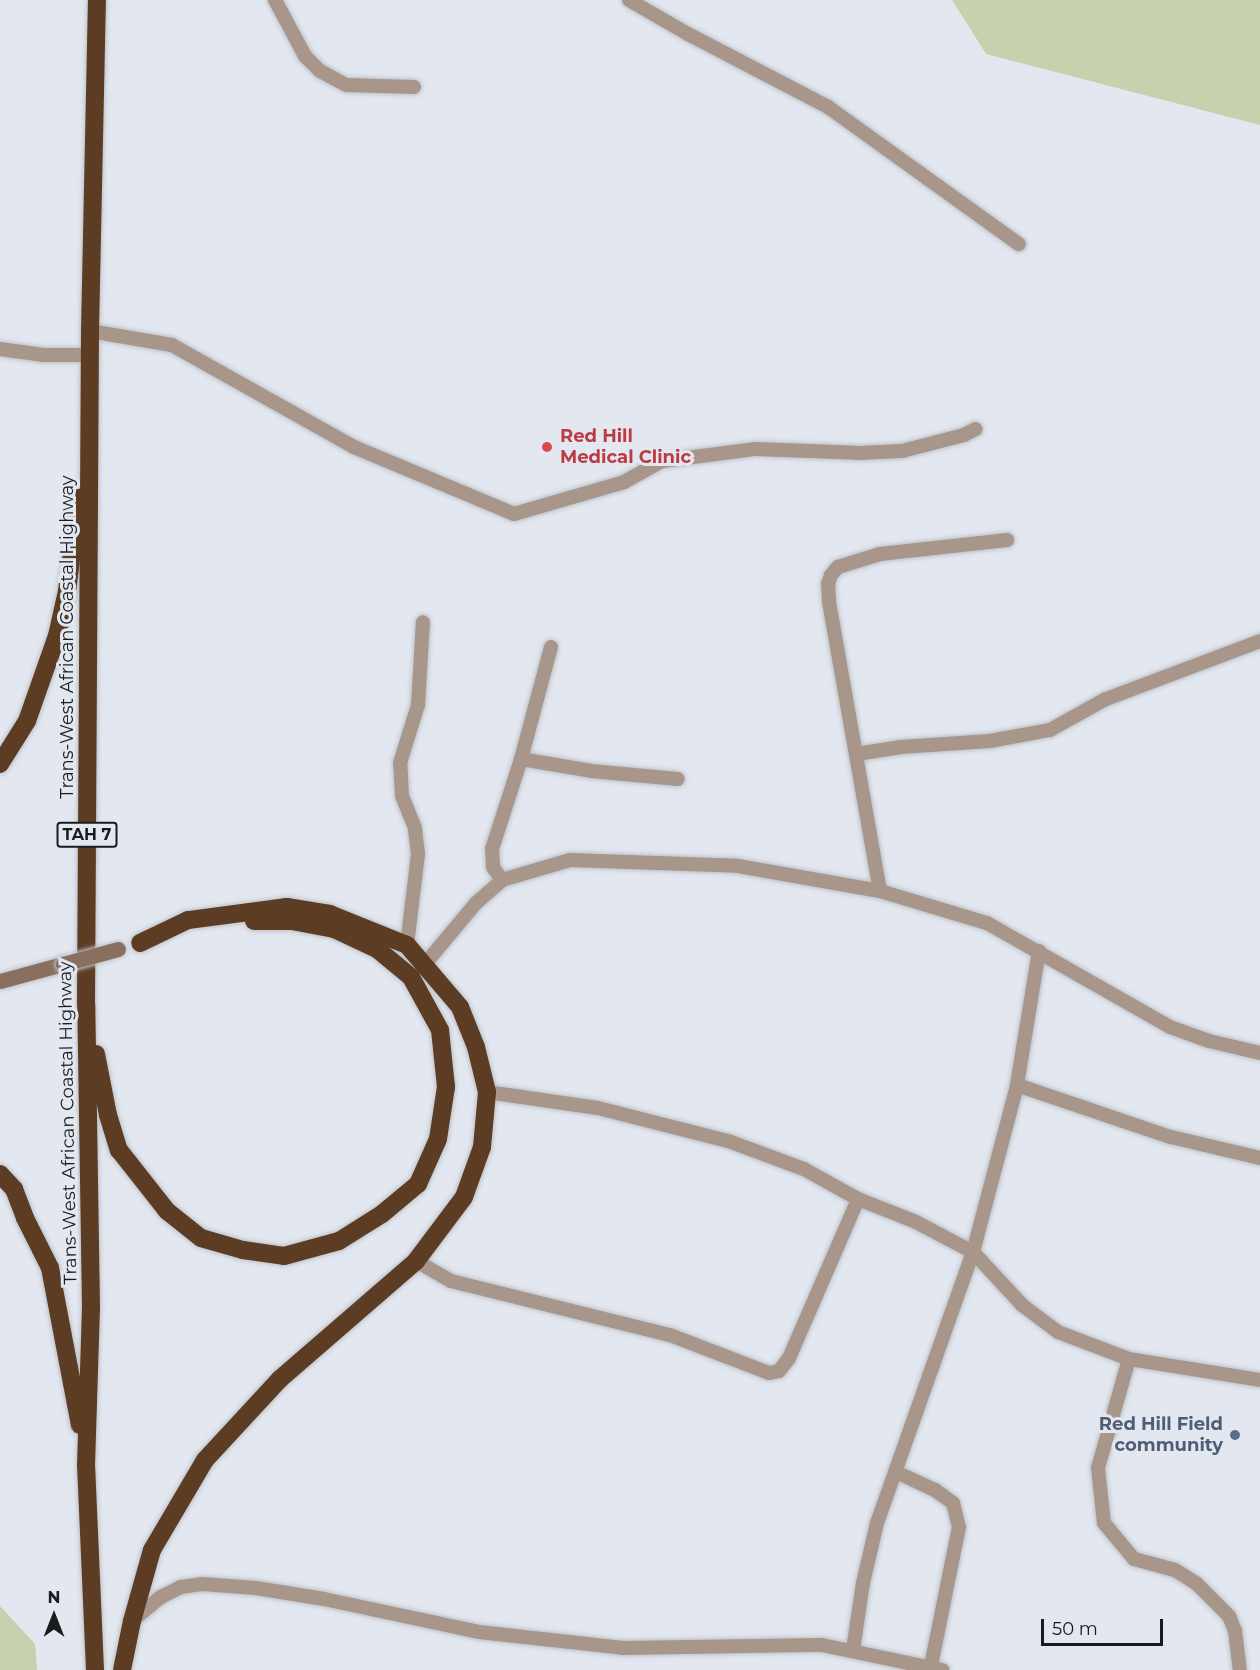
<!DOCTYPE html>
<style>
body{margin:0}
#map{position:relative;width:1260px;height:1670px;overflow:hidden;background:#e3e8f0;font-family:Montserrat,sans-serif}
div>[style]{position:absolute}
.green>*{inset:0;background:#c6d1ad}
.roads{filter:drop-shadow(0 0 2px #bfc3ca) drop-shadow(0 0 2px #bfc3ca)}
.street>*{height:14px;margin:-7px;padding:0 7px;transform-origin:7px;border-radius:7px;background:#a8968b}
.secondary>*{height:15px;margin:-7.5px;padding:0 7.5px;transform-origin:7.5px;border-radius:7.5px;background:#886f5e}
.highway>*{height:18px;margin:-9px;padding:0 9px;transform-origin:9px;border-radius:9px;background:#5d3c24}
.bridges{filter:drop-shadow(0 0 2px #bfc3ca) drop-shadow(0 0 2px #bfc3ca)}
.secondary-bridge>*{height:15px;margin:-7.5px;padding:0 7.5px;transform-origin:7.5px;border-radius:7.5px;background:#886f5e}
.dots>*{width:16px;height:16px;translate:-50% -50%;box-sizing:border-box;border:3px solid #e3e8f0;border-radius:50%}
span{translate:-50% -50%;white-space:nowrap;text-align:center;line-height:1.15;-webkit-text-stroke:6px #e3e8f0;paint-order:stroke}
.shield-label span{padding:2px 4px;background:#e3e8f0;border:2px solid;border-radius:4px;-webkit-text-stroke-width:0}
.shield-label{font-size:16px;color:#1a1b1e;font-weight:700}
.health-label{font-size:18px;color:#be3a42;font-weight:700}
.left{translate:0 -50%;text-align:left}
.street-label{font-size:18px;color:#1a1b1e}
.service-label{font-size:18px;color:#4e5e75;font-weight:700}
.right{translate:-100% -50%;text-align:right}
.north{position:absolute;left:24px;top:1586px;width:60px;height:60px;-webkit-text-stroke:4px #e3e8f0;paint-order:stroke;rotate:0deg;font-size:16px;font-weight:700;line-height:24px;text-align:center;color:#1a1b1e}
.north::after{content:'';display:block;margin:auto;width:21px;height:27px;background:#1a1b1e;clip-path:polygon(50% 0,100% 100%,50% 72%,0 100%)}
.scale{position:absolute;left:1041px;top:1619px;width:122px;height:27px;box-sizing:border-box;border:3px solid #1a1b1e;border-top:0;padding-left:8px;font-size:18px;line-height:21px;white-space:nowrap;color:#1a1b1e;-webkit-text-stroke:4px #e3e8f0;paint-order:stroke}
</style>
<div id="map">
<div class="green">
<div style="clip-path:polygon(952px 0,1260px 0,1260px 125px,986px 54px)"></div>
<div style="clip-path:polygon(0 1606px,35px 1644px,37px 1670px,0 1670px)"></div>
</div>
<div class="roads">
<div class="street">
<div style="left:275px;top:0;width:64px;rotate:61.8deg"></div>
<div style="left:305px;top:56px;width:21px;rotate:45deg"></div>
<div style="left:320px;top:71px;width:30px;rotate:28deg"></div>
<div style="left:346px;top:85px;width:68px;rotate:1.7deg"></div>
<div style="left:629px;top:0;width:68px;rotate:30deg"></div>
<div style="left:688px;top:34px;width:158px;rotate:27.5deg"></div>
<div style="left:828px;top:107px;width:235px;rotate:35.7deg"></div>
<div style="left:90px;top:331px;width:83px;rotate:9.7deg"></div>
<div style="left:172px;top:345px;width:209px;rotate:29.3deg"></div>
<div style="left:354px;top:447px;width:173px;rotate:22.7deg"></div>
<div style="left:514px;top:514px;width:115px;rotate:-16.2deg"></div>
<div style="left:624px;top:482px;width:43px;rotate:-28.9deg"></div>
<div style="left:662px;top:461px;width:95px;rotate:-7.3deg"></div>
<div style="left:756px;top:449px;width:102px;rotate:2.2deg"></div>
<div style="left:858px;top:453px;width:44px;rotate:-2.6deg"></div>
<div style="left:902px;top:451px;width:64px;rotate:-14.5deg"></div>
<div style="left:964px;top:435px;width:13px;rotate:-27deg"></div>
<div style="left:0;top:349px;width:44px;rotate:7.8deg"></div>
<div style="left:44px;top:355px;width:46px"></div>
<div style="left:856px;top:754px;width:46px;rotate:-8.8deg"></div>
<div style="left:901px;top:747px;width:89px;rotate:-3.9deg"></div>
<div style="left:990px;top:741px;width:61px;rotate:-10.4deg"></div>
<div style="left:1050px;top:730px;width:64px;rotate:-29deg"></div>
<div style="left:1106px;top:699px;width:165px;rotate:-20.6deg"></div>
<div style="left:521px;top:759px;width:71px;rotate:9.7deg"></div>
<div style="left:591px;top:771px;width:87px;rotate:5.3deg"></div>
<div style="left:502px;top:880px;width:16px;rotate:-125deg"></div>
<div style="left:493px;top:867px;width:18px;rotate:-93deg"></div>
<div style="left:492px;top:849px;width:95px;rotate:-72.1deg"></div>
<div style="left:521px;top:759px;width:116px;rotate:-75deg"></div>
<div style="left:880px;top:891px;width:294px;rotate:-100deg"></div>
<div style="left:829px;top:601px;width:17px;rotate:-93deg"></div>
<div style="left:828px;top:584px;width:9px;rotate:-72deg"></div>
<div style="left:831px;top:575px;width:11px;rotate:-49deg"></div>
<div style="left:838px;top:567px;width:44px;rotate:-17.2deg"></div>
<div style="left:880px;top:554px;width:128px;rotate:-6.3deg"></div>
<div style="left:407px;top:945px;width:92px;rotate:-83.1deg"></div>
<div style="left:418px;top:854px;width:26px;rotate:-97deg"></div>
<div style="left:415px;top:828px;width:35px;rotate:-112deg"></div>
<div style="left:402px;top:796px;width:33px;rotate:-93deg"></div>
<div style="left:400px;top:763px;width:61px;rotate:-72.8deg"></div>
<div style="left:418px;top:705px;width:83px;rotate:-86.6deg"></div>
<div style="left:425px;top:964px;width:80px;rotate:-50.1deg"></div>
<div style="left:476px;top:903px;width:35px;rotate:-41deg"></div>
<div style="left:502px;top:880px;width:71px;rotate:-16.4deg"></div>
<div style="left:570px;top:860px;width:168px;rotate:2deg"></div>
<div style="left:738px;top:866px;width:144px;rotate:10deg"></div>
<div style="left:880px;top:891px;width:112px;rotate:16.7deg"></div>
<div style="left:987px;top:923px;width:210px;rotate:29.6deg"></div>
<div style="left:1170px;top:1027px;width:41px;rotate:19.7deg"></div>
<div style="left:1209px;top:1041px;width:52px;rotate:13.2deg"></div>
<div style="left:1017px;top:1085px;width:163px;rotate:18.7deg"></div>
<div style="left:1171px;top:1137px;width:91px;rotate:13.3deg"></div>
<div style="left:487px;top:1092px;width:112px;rotate:8.2deg"></div>
<div style="left:598px;top:1108px;width:137px;rotate:14.3deg"></div>
<div style="left:731px;top:1142px;width:78px;rotate:20.3deg"></div>
<div style="left:804px;top:1169px;width:62px;rotate:29.1deg"></div>
<div style="left:858px;top:1199px;width:62px;rotate:21.6deg"></div>
<div style="left:916px;top:1222px;width:64px;rotate:27.8deg"></div>
<div style="left:973px;top:1252px;width:72px;rotate:47.2deg"></div>
<div style="left:1022px;top:1305px;width:45px;rotate:36.9deg"></div>
<div style="left:1058px;top:1332px;width:76px;rotate:20.8deg"></div>
<div style="left:1129px;top:1359px;width:133px;rotate:9.1deg"></div>
<div style="left:416px;top:1261px;width:40px;rotate:29.7deg"></div>
<div style="left:451px;top:1281px;width:226px;rotate:13.9deg"></div>
<div style="left:670px;top:1335px;width:106px;rotate:21deg"></div>
<div style="left:769px;top:1373px;width:10px;rotate:-11deg"></div>
<div style="left:779px;top:1371px;width:16px;rotate:-52deg"></div>
<div style="left:789px;top:1358px;width:173px;rotate:-66.5deg"></div>
<div style="left:1129px;top:1359px;width:113px;rotate:105.9deg"></div>
<div style="left:1098px;top:1468px;width:55px;rotate:83.8deg"></div>
<div style="left:1104px;top:1523px;width:47px;rotate:50.2deg"></div>
<div style="left:1134px;top:1559px;width:42px;rotate:15deg"></div>
<div style="left:1175px;top:1570px;width:25px;rotate:32deg"></div>
<div style="left:1196px;top:1583px;width:47px;rotate:45deg"></div>
<div style="left:1229px;top:1616px;width:16px;rotate:68deg"></div>
<div style="left:1235px;top:1631px;width:39px;rotate:83deg"></div>
<div style="left:896px;top:1472px;width:43px;rotate:24.8deg"></div>
<div style="left:935px;top:1490px;width:22px;rotate:36deg"></div>
<div style="left:953px;top:1503px;width:25px;rotate:76deg"></div>
<div style="left:959px;top:1527px;width:142px;rotate:101.4deg"></div>
<div style="left:132px;top:1621px;width:38px;rotate:-40deg"></div>
<div style="left:161px;top:1597px;width:22px;rotate:-27deg"></div>
<div style="left:181px;top:1587px;width:21px;rotate:-8deg"></div>
<div style="left:202px;top:1584px;width:54px;rotate:4.2deg"></div>
<div style="left:256px;top:1588px;width:69px;rotate:9.2deg"></div>
<div style="left:324px;top:1599px;width:158px;rotate:12deg"></div>
<div style="left:479px;top:1632px;width:145px;rotate:6.3deg"></div>
<div style="left:623px;top:1648px;width:199px;rotate:-0.9deg"></div>
<div style="left:822px;top:1645px;width:123px;rotate:11.8deg"></div>
<div style="left:853px;top:1650px;width:68px;rotate:-81.5deg"></div>
<div style="left:863px;top:1583px;width:62px;rotate:-76.9deg"></div>
<div style="left:877px;top:1523px;width:288px;rotate:-70.5deg"></div>
<div style="left:973px;top:1252px;width:173px;rotate:-75.2deg"></div>
<div style="left:1017px;top:1085px;width:136px;rotate:-80.7deg"></div>
</div>
<div class="secondary">
<div style="left:0;top:981px;width:65px;rotate:-15.1deg"></div>
</div>
<div class="highway">
<div style="left:0;top:764px;width:51px;rotate:-57.9deg"></div>
<div style="left:27px;top:721px;width:90px;rotate:-70.6deg"></div>
<div style="left:57px;top:636px;width:46px;rotate:-77.5deg"></div>
<div style="left:67px;top:591px;width:94px;rotate:-82.6deg"></div>
<div style="left:96px;top:1054px;width:62px;rotate:78.9deg"></div>
<div style="left:108px;top:1115px;width:37px;rotate:73deg"></div>
<div style="left:119px;top:1150px;width:78px;rotate:51.8deg"></div>
<div style="left:167px;top:1211px;width:43px;rotate:38.5deg"></div>
<div style="left:201px;top:1238px;width:44px;rotate:15.9deg"></div>
<div style="left:243px;top:1250px;width:41px;rotate:8.3deg"></div>
<div style="left:284px;top:1256px;width:57px;rotate:-15.3deg"></div>
<div style="left:339px;top:1241px;width:51px;rotate:-32.1deg"></div>
<div style="left:382px;top:1214px;width:47px;rotate:-39.8deg"></div>
<div style="left:418px;top:1184px;width:49px;rotate:-66deg"></div>
<div style="left:438px;top:1139px;width:53px;rotate:-81.3deg"></div>
<div style="left:446px;top:1087px;width:57px;rotate:-96deg"></div>
<div style="left:440px;top:1030px;width:60px;rotate:-118.7deg"></div>
<div style="left:411px;top:977px;width:44px;rotate:-140.5deg"></div>
<div style="left:377px;top:949px;width:47px;rotate:-155.1deg"></div>
<div style="left:334px;top:929px;width:43px;rotate:-169.2deg"></div>
<div style="left:292px;top:921px;width:38px;rotate:180deg"></div>
<div style="left:0;top:1174px;width:21px;rotate:47deg"></div>
<div style="left:14px;top:1189px;width:31px;rotate:69deg"></div>
<div style="left:25px;top:1218px;width:56px;rotate:63.4deg"></div>
<div style="left:50px;top:1268px;width:160px;rotate:79.2deg"></div>
<div style="left:95px;top:1670px;width:204px;rotate:-92.5deg"></div>
<div style="left:86px;top:1466px;width:159px;rotate:-88.2deg"></div>
<div style="left:91px;top:1307px;width:303px;rotate:-90.9deg"></div>
<div style="left:86px;top:1004px;width:673px;rotate:-89.66deg"></div>
<div style="left:90px;top:331px;width:331px;rotate:-88.8deg"></div>
<div style="left:122px;top:1670px;width:50px;rotate:-78.5deg"></div>
<div style="left:132px;top:1621px;width:74px;rotate:-74.3deg"></div>
<div style="left:152px;top:1550px;width:104px;rotate:-59.5deg"></div>
<div style="left:205px;top:1460px;width:110px;rotate:-47.2deg"></div>
<div style="left:280px;top:1379px;width:180px;rotate:-40.9deg"></div>
<div style="left:416px;top:1261px;width:80px;rotate:-53.1deg"></div>
<div style="left:464px;top:1197px;width:53px;rotate:-70.2deg"></div>
<div style="left:482px;top:1147px;width:55px;rotate:-84.8deg"></div>
<div style="left:487px;top:1092px;width:46px;rotate:-103.7deg"></div>
<div style="left:476px;top:1047px;width:43px;rotate:-111.8deg"></div>
<div style="left:460px;top:1007px;width:82px;rotate:-130.5deg"></div>
<div style="left:407px;top:945px;width:83px;rotate:-158.1deg"></div>
<div style="left:330px;top:914px;width:44px;rotate:-170.8deg"></div>
<div style="left:287px;top:907px;width:100px;rotate:172.5deg"></div>
<div style="left:188px;top:920px;width:53px;rotate:154.4deg"></div>
</div>
</div>
<div class="bridges">
<div class="secondary-bridge">
<div style="left:63px;top:964px;width:57px;rotate:-15.3deg"></div>
</div>
</div>
<div class="dots">
<div style="left:547px;top:447px;background:#e0444e"></div>
<div style="left:1235px;top:1435px;background:#5c6f8a"></div>
</div>
<div class="shield-label">
<span style="left:87px;top:835px">TAH 7</span>
</div>
<div class="health-label">
<span class="left" style="left:560px;top:447px">Red Hill<br>Medical Clinic</span>
</div>
<div class="street-label">
<span style="left:67px;top:637px;rotate:-90deg">Trans-West African Coastal Highway</span>
<span style="left:68px;top:1123px;rotate:-91deg">Trans-West African Coastal Highway</span>
</div>
<div class="service-label">
<span class="right" style="left:1223px;top:1435px">Red Hill Field<br>community</span>
</div>
<div class="north">N</div>
<div class="scale">50 m</div>
</div>
